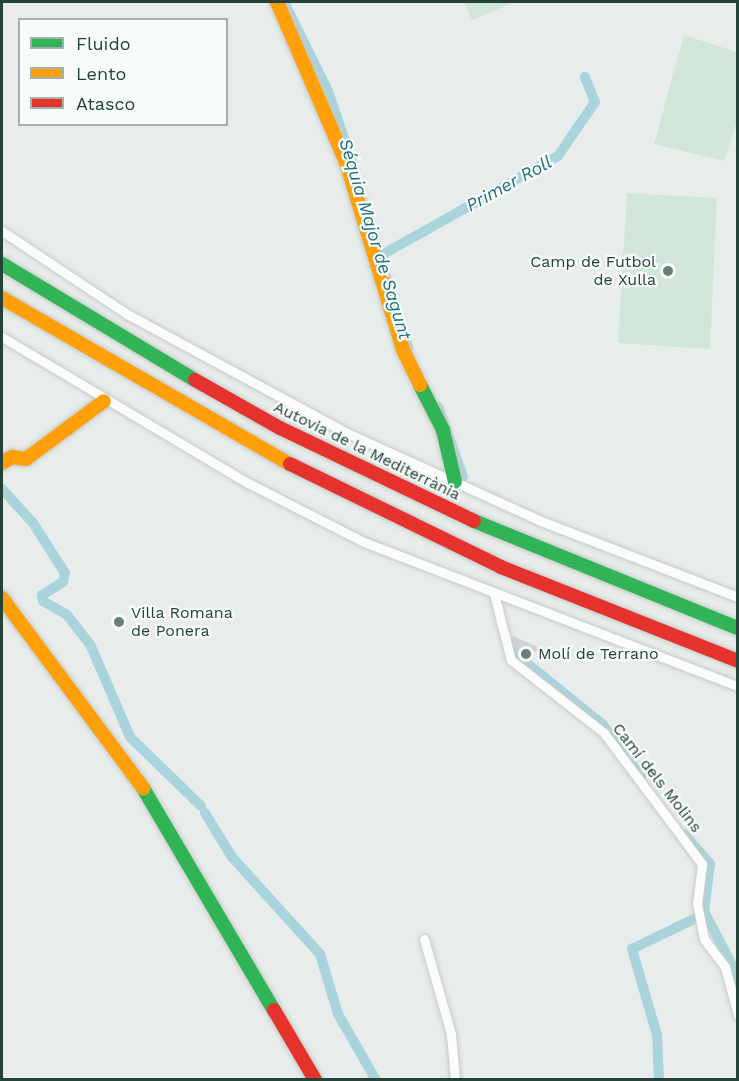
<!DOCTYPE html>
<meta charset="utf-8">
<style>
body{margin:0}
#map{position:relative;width:739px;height:1081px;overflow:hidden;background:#e8edeb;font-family:"Work Sans",sans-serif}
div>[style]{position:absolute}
.green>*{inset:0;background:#d1e6d8}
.canal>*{height:10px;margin:-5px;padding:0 5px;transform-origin:5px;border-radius:5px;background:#a9d4db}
.building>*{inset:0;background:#cfd4d2}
.roads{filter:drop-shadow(0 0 2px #c5cac8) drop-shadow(0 0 2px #c5cac8)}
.street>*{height:9px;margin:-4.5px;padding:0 4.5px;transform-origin:4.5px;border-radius:4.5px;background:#fcfcfc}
.fast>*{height:14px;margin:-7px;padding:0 7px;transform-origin:7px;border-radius:7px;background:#30b455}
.slow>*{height:14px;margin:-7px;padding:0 7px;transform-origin:7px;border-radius:7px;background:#ff9f0a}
.jam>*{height:14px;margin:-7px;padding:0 7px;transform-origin:7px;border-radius:7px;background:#e5322d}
.dots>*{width:16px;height:16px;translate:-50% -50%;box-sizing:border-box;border:3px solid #f7fbf9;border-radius:50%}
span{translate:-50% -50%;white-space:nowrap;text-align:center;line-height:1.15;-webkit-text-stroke:4.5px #f7fbf9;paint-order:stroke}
.poi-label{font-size:16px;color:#24423a}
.right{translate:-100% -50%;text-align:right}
.left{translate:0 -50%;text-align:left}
.street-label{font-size:16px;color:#24423a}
.water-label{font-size:18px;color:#1c6f80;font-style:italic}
.frame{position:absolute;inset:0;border:3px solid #24423a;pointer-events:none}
.legend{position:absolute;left:18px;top:18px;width:210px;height:108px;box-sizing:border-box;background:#f7fbf9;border:2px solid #a3b1ad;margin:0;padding:8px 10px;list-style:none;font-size:18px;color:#24423a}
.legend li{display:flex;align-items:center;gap:12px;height:30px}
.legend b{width:30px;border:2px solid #a3b1ad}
</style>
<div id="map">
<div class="green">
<div style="clip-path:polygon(464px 2px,515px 2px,472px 20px)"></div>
<div style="clip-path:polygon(684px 35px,737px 52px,737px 121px,724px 161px,654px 144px)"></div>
<div style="clip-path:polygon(627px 193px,717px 198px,710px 349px,618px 343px)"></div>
</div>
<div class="canal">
<div style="left:284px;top:2px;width:99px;rotate:63.7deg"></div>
<div style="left:328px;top:91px;width:75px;rotate:71.3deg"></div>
<div style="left:378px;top:257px;width:206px;rotate:-29.3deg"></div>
<div style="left:558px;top:156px;width:65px;rotate:-55.6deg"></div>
<div style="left:595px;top:102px;width:27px;rotate:-112deg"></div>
<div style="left:385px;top:275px;width:77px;rotate:72.5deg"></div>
<div style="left:438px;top:407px;width:74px;rotate:70.3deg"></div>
<div style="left:2px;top:489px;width:46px;rotate:47.6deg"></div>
<div style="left:33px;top:523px;width:59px;rotate:57.4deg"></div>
<div style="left:65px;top:573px;width:9px;rotate:103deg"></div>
<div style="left:63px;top:582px;width:25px;rotate:148deg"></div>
<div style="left:42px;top:595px;width:6px;rotate:81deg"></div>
<div style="left:43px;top:601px;width:28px;rotate:30deg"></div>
<div style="left:67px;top:615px;width:37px;rotate:52deg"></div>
<div style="left:90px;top:644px;width:101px;rotate:66.7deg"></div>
<div style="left:130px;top:737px;width:99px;rotate:44.2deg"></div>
<div style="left:513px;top:652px;width:116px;rotate:39deg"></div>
<div style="left:603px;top:725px;width:64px;rotate:53.3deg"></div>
<div style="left:205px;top:813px;width:52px;rotate:58.5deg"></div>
<div style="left:232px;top:857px;width:131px;rotate:47.8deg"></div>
<div style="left:320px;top:954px;width:63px;rotate:73.3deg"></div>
<div style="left:338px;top:1014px;width:76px;rotate:60.1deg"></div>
<div style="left:684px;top:834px;width:40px;rotate:49deg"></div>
<div style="left:710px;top:864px;width:47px;rotate:97.3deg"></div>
<div style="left:704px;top:911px;width:63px;rotate:62.6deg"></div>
<div style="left:733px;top:967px;width:34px;rotate:83deg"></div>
<div style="left:659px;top:1080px;width:45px;rotate:-92.5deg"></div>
<div style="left:657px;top:1035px;width:90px;rotate:-106.2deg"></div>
<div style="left:632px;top:949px;width:71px;rotate:-25.8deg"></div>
</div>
<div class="building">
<div style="clip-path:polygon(513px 636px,540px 648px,525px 660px,511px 641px)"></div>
</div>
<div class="roads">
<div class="street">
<div style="left:2px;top:231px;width:150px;rotate:33.6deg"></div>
<div style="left:127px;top:314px;width:248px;rotate:28.4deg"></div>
<div style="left:345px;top:432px;width:215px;rotate:24.4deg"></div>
<div style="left:541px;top:521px;width:211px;rotate:21.1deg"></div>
<div style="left:2px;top:337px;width:286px;rotate:30.7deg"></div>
<div style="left:248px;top:483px;width:130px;rotate:27deg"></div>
<div style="left:364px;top:542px;width:401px;rotate:21.1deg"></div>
<div style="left:494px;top:594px;width:68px;rotate:75.6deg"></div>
<div style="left:511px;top:660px;width:118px;rotate:38.1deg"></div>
<div style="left:604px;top:733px;width:164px;rotate:53.2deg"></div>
<div style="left:702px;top:864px;width:39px;rotate:97deg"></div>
<div style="left:697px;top:903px;width:37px;rotate:79deg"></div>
<div style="left:704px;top:939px;width:35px;rotate:53deg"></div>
<div style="left:725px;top:967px;width:50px;rotate:74.8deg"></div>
<div style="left:424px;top:939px;width:99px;rotate:74.1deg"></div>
<div style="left:451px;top:1034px;width:46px;rotate:85deg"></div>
</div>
<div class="fast">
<div style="left:2px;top:264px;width:225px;rotate:31deg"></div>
<div style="left:420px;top:385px;width:51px;rotate:62.9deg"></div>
<div style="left:443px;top:430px;width:53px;rotate:77deg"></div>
<div style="left:474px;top:521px;width:285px;rotate:22.1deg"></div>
<div style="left:143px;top:788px;width:258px;rotate:59.5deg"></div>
</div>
<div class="slow">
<div style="left:277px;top:2px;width:174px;rotate:66.7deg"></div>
<div style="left:346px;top:162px;width:196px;rotate:73.1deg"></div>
<div style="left:403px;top:350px;width:39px;rotate:64deg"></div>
<div style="left:2px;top:298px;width:332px;rotate:30deg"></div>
<div style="left:2px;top:463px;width:12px;rotate:-31deg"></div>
<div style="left:12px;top:457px;width:14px;rotate:8deg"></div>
<div style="left:26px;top:459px;width:97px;rotate:-36.6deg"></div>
<div style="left:2px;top:598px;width:237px;rotate:53.4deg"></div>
</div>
<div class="jam">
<div style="left:195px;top:380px;width:98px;rotate:29.5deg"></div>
<div style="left:280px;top:428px;width:215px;rotate:25.6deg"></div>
<div style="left:290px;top:464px;width:235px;rotate:26deg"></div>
<div style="left:501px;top:567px;width:255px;rotate:21.6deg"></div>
<div style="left:274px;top:1010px;width:81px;rotate:59.6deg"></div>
</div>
</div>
<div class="dots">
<div style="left:668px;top:271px;background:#697e78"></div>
<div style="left:119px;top:622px;background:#697e78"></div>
<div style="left:526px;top:654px;background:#697e78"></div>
</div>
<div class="poi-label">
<span class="right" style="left:656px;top:271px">Camp de Futbol<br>de Xulla</span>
<span class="left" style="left:131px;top:622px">Villa Romana<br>de Ponera</span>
<span class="left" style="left:538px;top:654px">Molí de Terrano</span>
</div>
<div class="street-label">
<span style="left:367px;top:451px;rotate:26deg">Autovia de la Mediterrània</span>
<span style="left:657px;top:778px;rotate:52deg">Camí dels Molins</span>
</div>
<div class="water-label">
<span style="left:509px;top:184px;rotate:-29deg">Primer Roll</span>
<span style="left:375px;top:239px;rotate:73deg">Séquia Major de Sagunt</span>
</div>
<div class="frame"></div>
<ul class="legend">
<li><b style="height:8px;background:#30b455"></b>Fluido</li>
<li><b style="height:8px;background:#ff9f0a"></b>Lento</li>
<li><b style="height:8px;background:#e5322d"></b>Atasco</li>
</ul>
</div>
